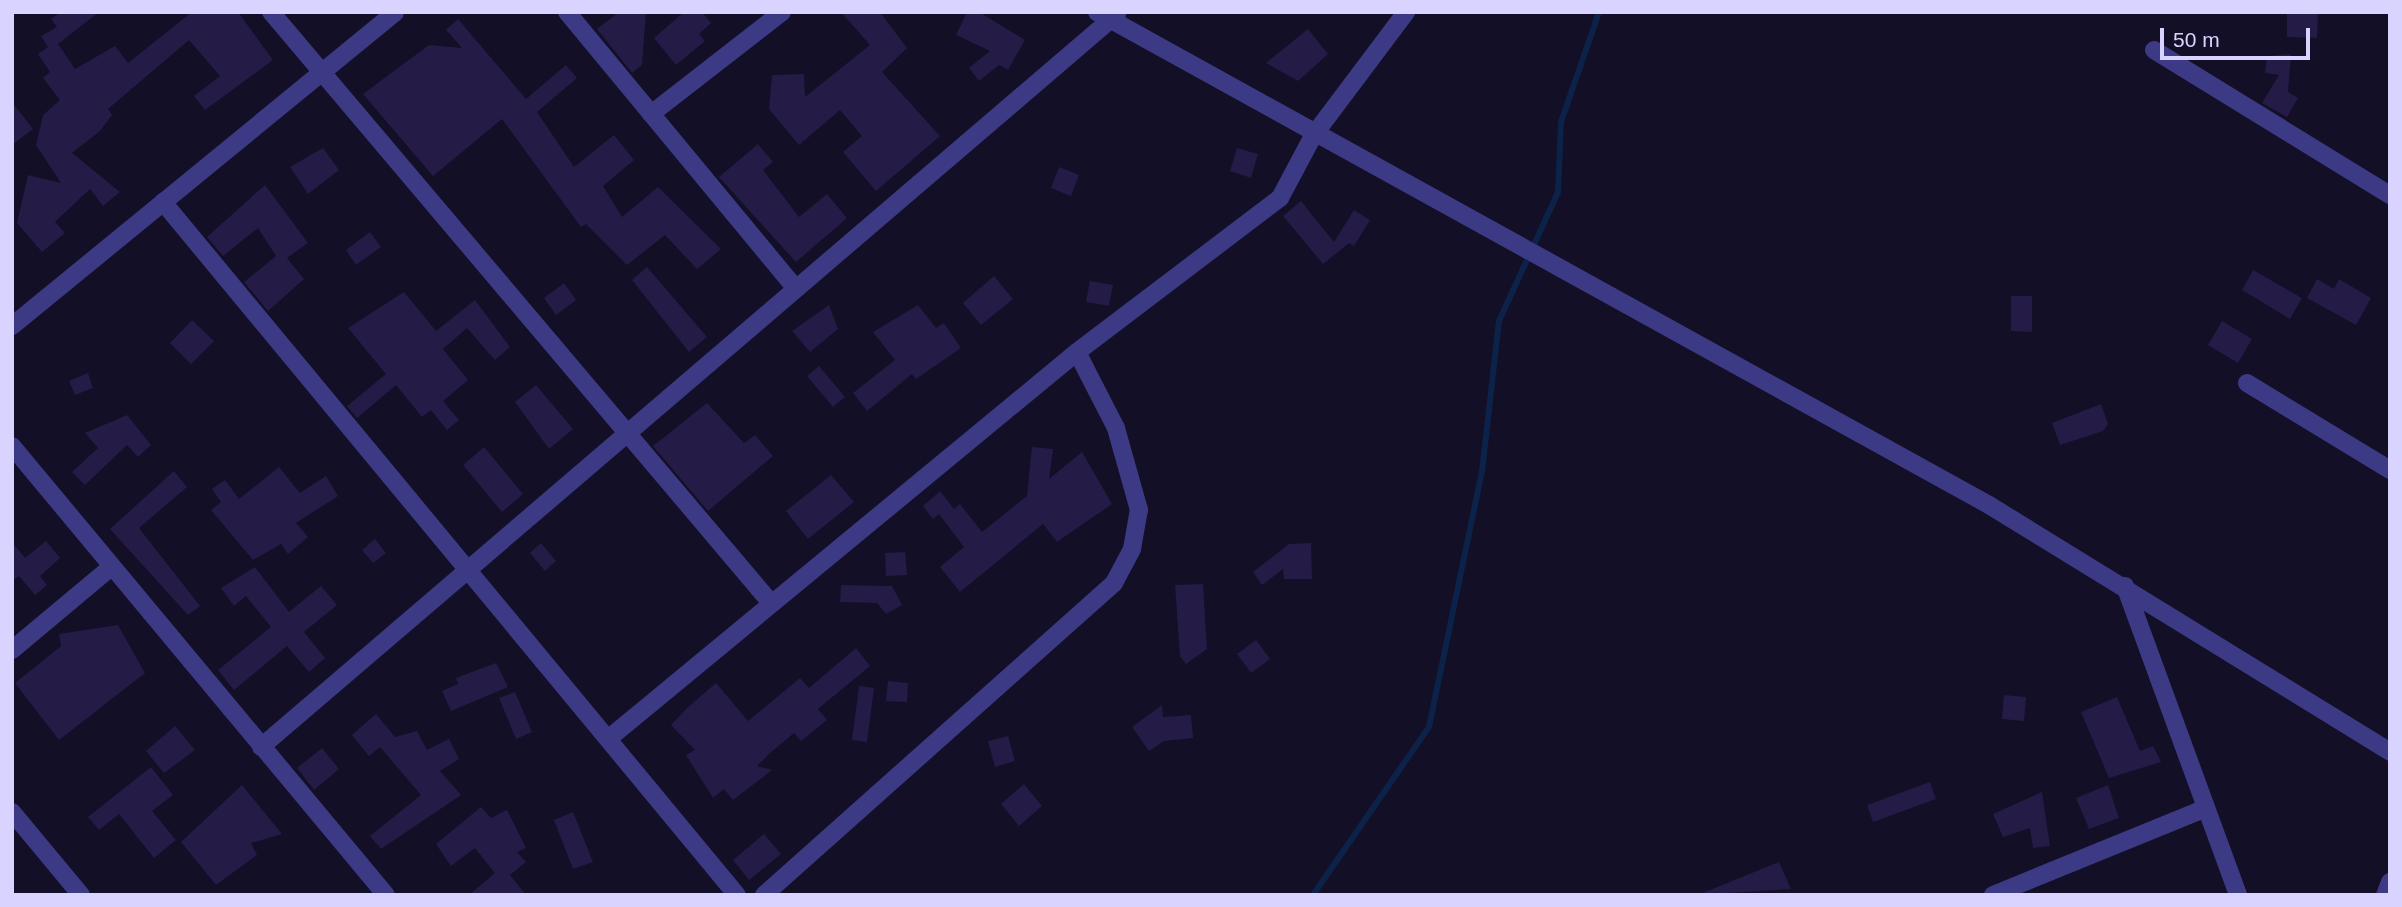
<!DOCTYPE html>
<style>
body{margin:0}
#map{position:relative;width:2402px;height:907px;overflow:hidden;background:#130f26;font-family:Helvetica,sans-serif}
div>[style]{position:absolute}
.stream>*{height:6px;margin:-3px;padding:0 3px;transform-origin:3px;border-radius:3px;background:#0c2248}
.building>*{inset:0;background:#241b47}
.street>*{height:18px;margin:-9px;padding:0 9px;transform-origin:9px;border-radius:9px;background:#3d3a85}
span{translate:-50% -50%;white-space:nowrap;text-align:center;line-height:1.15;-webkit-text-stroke:6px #130f26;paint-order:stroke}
.frame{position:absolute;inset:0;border:14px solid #d9d4ff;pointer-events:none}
.scale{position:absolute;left:2160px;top:28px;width:150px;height:32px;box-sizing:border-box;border:4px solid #d9d4ff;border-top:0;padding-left:9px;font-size:21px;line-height:24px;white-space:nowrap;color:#d9d4ff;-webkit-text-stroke:5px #130f26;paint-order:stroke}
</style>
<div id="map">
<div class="stream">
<div style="left:1313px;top:895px;width:204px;rotate:-55.4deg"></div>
<div style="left:1429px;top:727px;width:260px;rotate:-78.3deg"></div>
<div style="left:1482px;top:472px;width:152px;rotate:-83.6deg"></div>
<div style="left:1499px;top:321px;width:142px;rotate:-65.4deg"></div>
<div style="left:1558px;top:192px;width:70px;rotate:-87.5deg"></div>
<div style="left:1561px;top:122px;width:116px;rotate:-70.9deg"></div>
</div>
<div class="building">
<div style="clip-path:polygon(61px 12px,99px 12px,58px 44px,75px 69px,115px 46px,128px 63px,192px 12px,238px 12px,273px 60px,205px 110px,194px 96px,220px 76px,189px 40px,108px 109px,112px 115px,100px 131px,72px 153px,120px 192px,103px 206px,90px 189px,55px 222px,65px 233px,42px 252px,17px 223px,28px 175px,61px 183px,36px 145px,43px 115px,60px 100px,43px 78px,50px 72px,38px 54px,48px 47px,41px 36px,57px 27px,51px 19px)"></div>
<div style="clip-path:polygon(619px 12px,646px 12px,642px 65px,632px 73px,597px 29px)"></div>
<div style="clip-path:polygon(684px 12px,702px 12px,711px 23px,699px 34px,705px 41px,676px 65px,654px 38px)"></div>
<div style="clip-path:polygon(841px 12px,880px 12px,907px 48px,882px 72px,940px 136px,876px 191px,843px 152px,862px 136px,840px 110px,799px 145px,769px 109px,772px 75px,804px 74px,805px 97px,870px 45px)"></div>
<div style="clip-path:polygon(967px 12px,979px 12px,1025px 40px,1008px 70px,999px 65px,979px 81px,969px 68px,990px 51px,956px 35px)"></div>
<div style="clip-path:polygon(2287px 12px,2318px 12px,2317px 38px,2287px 37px)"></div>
<div style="clip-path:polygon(458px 19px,526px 99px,566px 65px,577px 78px,537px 112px,574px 167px,614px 135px,634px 160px,603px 186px,622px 217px,658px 187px,721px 249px,697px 269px,665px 235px,627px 265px,586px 224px,581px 227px,502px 119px,433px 176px,363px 94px,429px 45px,462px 48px,446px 30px)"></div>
<div style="clip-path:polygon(1308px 29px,1328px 54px,1298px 81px,1266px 63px)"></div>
<div style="clip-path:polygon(2291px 54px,2288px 92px,2298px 98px,2287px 117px,2262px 103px,2279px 75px,2265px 73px,2267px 56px)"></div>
<div style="clip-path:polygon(12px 102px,33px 129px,12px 145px)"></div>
<div style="clip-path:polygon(758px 144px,773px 162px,763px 170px,799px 217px,827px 194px,847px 218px,796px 262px,719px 177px)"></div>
<div style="clip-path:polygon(323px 148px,339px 170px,308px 194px,290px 167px)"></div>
<div style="clip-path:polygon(1237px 148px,1258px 154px,1251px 178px,1230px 171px)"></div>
<div style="clip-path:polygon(1059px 167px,1079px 175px,1071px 196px,1051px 188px)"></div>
<div style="clip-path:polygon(265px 185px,308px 243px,287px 258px,304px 279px,268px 311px,244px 282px,276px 256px,258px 228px,223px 256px,207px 237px)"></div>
<div style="clip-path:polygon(1301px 201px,1334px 242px,1354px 210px,1370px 220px,1354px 246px,1349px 243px,1323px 264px,1283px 216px)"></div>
<div style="clip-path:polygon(370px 232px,381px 247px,356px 265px,346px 250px)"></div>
<div style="clip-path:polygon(647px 267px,707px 337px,689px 352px,632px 280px)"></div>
<div style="clip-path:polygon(2253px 270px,2302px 298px,2290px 319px,2242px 290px)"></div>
<div style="clip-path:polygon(994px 276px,1013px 299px,981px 325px,963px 303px)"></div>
<div style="clip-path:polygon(2317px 279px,2334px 289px,2339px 279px,2371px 298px,2356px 325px,2307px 298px)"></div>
<div style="clip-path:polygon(1090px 281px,1113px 285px,1109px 306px,1086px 302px)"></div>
<div style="clip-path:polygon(564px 283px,576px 300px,556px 315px,544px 298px)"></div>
<div style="clip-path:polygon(404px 292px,436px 331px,475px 300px,510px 347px,495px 360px,467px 328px,443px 349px,468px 380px,443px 401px,459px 420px,447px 430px,431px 410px,422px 417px,396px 385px,357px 418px,347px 406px,386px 374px,348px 328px)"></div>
<div style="clip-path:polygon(2011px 296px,2032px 296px,2032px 332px,2011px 331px)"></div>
<div style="clip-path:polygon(829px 305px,838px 329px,810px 352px,792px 331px)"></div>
<div style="clip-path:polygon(918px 305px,936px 328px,944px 323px,961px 348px,916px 379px,912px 374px,867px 411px,853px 393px,895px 360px,873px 332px)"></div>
<div style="clip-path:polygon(192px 320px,214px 341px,191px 364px,170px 343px)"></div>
<div style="clip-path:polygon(2222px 321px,2252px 339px,2238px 363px,2208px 345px)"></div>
<div style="clip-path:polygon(819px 366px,845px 397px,833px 407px,807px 376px)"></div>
<div style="clip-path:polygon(88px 373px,93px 388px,75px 395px,69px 381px)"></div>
<div style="clip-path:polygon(536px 385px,573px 429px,549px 449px,515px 402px)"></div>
<div style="clip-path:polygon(707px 403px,744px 443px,755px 435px,773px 456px,708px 511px,653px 446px)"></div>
<div style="clip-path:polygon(2101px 404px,2108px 424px,2103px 431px,2060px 445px,2052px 423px)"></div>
<div style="clip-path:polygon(127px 415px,151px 445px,138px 457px,127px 445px,85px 485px,72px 472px,98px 448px,85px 433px)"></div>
<div style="clip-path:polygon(484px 447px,523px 494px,502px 512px,463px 465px)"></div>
<div style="clip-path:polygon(1032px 447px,1053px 449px,1049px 479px,1082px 452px,1112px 504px,1057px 542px,1043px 524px,960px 592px,940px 567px,964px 547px,939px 514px,933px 519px,923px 506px,940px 491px,954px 509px,960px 504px,982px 532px,1027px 496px)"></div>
<div style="clip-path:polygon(279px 467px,300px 493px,326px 476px,338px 496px,296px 523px,308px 537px,288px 554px,281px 544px,253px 560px,211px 510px,221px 502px,212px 489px,225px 480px,239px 499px)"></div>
<div style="clip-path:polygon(174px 471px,187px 487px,139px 528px,200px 606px,188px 615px,110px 529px)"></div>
<div style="clip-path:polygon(831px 475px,854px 502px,808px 539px,786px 511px)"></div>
<div style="clip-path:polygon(375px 539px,386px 553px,373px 563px,362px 550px)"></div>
<div style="clip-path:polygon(46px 541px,60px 558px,40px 576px,47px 585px,35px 595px,19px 576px,12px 581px,12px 542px,25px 558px)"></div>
<div style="clip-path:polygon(541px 543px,556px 561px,545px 571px,530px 553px)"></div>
<div style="clip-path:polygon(1311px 543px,1312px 579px,1284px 579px,1283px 569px,1262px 585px,1253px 572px,1289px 544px)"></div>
<div style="clip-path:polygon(905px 552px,907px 575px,886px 576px,885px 553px)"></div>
<div style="clip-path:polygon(255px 567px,289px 612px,321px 586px,337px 605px,304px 632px,325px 658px,309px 672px,287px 646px,234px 690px,218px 670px,271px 627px,246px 596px,234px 606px,221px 588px)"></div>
<div style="clip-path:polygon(1203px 584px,1207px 649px,1186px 664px,1180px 656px,1175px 585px)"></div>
<div style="clip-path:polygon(841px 585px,892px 586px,902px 605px,886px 614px,877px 603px,840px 602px)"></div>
<div style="clip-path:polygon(118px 625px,145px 673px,59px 740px,15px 683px,61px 646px,59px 634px)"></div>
<div style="clip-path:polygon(1256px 640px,1270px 659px,1251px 673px,1237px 654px)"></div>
<div style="clip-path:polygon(856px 648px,870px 666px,818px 709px,827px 720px,801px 741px,794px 733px,770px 753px,757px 766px,772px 770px,733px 800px,724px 789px,713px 798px,686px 755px,695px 750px,671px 725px,687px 708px,716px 683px,748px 721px,800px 678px,809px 688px)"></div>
<div style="clip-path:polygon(496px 663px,508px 687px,451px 711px,442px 691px,458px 684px,456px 678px)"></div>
<div style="clip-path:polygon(888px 681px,908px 683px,907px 702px,886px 701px)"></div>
<div style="clip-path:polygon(859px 686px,874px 688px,867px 742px,852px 740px)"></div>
<div style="clip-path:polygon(515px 692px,532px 732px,516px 739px,499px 698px)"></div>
<div style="clip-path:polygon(2004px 695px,2026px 697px,2024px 721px,2002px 719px)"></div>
<div style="clip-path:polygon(2117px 697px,2140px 751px,2153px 746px,2161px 762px,2109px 778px,2081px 712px)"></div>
<div style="clip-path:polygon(1162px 705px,1163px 717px,1191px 715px,1193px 738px,1164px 741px,1149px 751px,1132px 727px)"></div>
<div style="clip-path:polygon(376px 714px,395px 737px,417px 731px,427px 750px,449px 739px,459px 759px,440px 771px,461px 795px,381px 849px,370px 836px,421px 795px,380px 747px,369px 756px,352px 735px)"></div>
<div style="clip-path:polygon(175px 726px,195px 750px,164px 773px,146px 751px)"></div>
<div style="clip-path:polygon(1008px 736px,1015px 761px,995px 767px,988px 741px)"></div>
<div style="clip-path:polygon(322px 748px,339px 769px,314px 790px,297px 768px)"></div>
<div style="clip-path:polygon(151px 767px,173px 795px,152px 811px,176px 840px,154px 858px,119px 814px,99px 830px,88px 817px)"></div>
<div style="clip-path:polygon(1930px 782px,1936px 799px,1873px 822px,1867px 805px)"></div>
<div style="clip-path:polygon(1024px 784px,1042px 806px,1019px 826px,1001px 804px)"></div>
<div style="clip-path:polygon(242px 785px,282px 834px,251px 843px,257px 855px,216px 885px,181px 842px)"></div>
<div style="clip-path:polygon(2108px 785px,2119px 818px,2089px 829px,2076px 798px)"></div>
<div style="clip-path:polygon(2042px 792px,2050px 846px,2033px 848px,2030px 828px,2003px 837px,1993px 814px)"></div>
<div style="clip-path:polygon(481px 807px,491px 818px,507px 810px,526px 848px,517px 852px,526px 862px,510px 875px,526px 895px,469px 895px,495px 873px,475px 848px,451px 866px,436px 844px)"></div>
<div style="clip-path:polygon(573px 812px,593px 862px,573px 869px,554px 820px)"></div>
<div style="clip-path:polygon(764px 834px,781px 854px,749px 880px,733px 860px)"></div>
<div style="clip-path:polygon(1779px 862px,1791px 889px,1700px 895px,1700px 894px)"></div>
</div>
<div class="street">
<div style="left:271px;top:12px;width:774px;rotate:49.77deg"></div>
<div style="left:567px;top:12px;width:356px;rotate:50.4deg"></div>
<div style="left:1097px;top:12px;width:1019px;rotate:28.93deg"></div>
<div style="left:1989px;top:505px;width:471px;rotate:31.6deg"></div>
<div style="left:2154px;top:50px;width:277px;rotate:31.6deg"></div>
<div style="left:651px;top:114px;width:166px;rotate:-37.9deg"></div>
<div style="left:163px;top:202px;width:900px;rotate:50.37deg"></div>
<div style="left:12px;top:326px;width:495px;rotate:-39.3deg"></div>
<div style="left:2247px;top:383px;width:167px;rotate:31.3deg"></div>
<div style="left:12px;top:446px;width:584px;rotate:50.21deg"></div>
<div style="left:2125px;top:586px;width:329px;rotate:69.9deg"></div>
<div style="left:12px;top:650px;width:126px;rotate:-39.9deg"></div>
<div style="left:608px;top:739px;width:608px;rotate:-39.53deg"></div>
<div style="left:1077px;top:352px;width:255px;rotate:-37.2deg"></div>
<div style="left:1280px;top:198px;width:70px;rotate:-62deg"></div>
<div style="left:1313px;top:136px;width:155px;rotate:-53.1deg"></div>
<div style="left:261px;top:747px;width:1127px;rotate:-40.57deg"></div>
<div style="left:12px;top:812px;width:108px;rotate:50.3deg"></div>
<div style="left:764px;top:895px;width:469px;rotate:-41.7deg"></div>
<div style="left:1114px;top:583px;width:38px;rotate:-62deg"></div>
<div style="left:1132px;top:549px;width:40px;rotate:-80deg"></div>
<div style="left:1139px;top:510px;width:85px;rotate:-105.7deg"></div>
<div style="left:1116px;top:428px;width:85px;rotate:-117.2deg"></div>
<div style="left:1993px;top:895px;width:230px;rotate:-22.2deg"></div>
<div style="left:2385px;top:895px;width:14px;rotate:-69deg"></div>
</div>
<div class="frame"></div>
<div class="scale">50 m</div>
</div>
